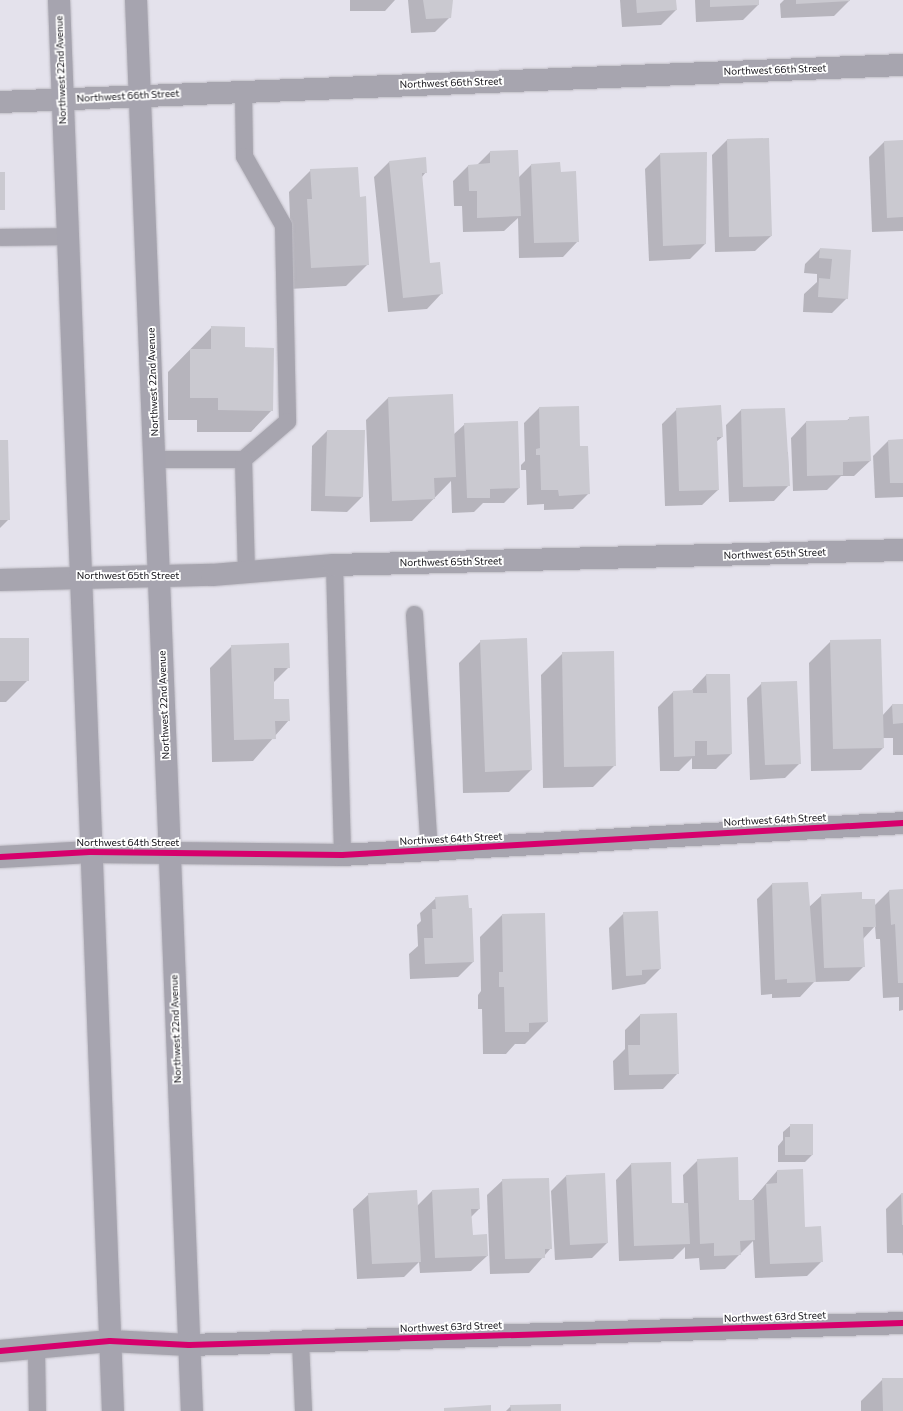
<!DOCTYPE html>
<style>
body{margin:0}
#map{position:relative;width:903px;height:1411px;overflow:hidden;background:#e4e2ec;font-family:Commissioner,sans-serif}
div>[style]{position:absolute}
.shadow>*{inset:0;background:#0003}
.building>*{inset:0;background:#cac9d0}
.roads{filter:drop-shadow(0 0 1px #bebcc4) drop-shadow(0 0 1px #bebcc4)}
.lane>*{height:17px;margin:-8.5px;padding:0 8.5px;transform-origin:8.5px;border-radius:8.5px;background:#a7a5af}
.street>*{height:22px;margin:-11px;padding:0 11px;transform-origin:11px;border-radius:11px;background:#a7a5af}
.secondary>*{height:22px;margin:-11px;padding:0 11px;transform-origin:11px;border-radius:11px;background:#a6a4af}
.cycleway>*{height:6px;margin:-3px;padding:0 3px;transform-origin:3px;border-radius:3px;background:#d6006c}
span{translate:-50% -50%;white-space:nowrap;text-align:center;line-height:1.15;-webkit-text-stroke:3.5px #fff;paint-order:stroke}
.street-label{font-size:10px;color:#0e0d13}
</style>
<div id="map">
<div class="shadow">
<div style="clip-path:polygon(350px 0,395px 0,385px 11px,350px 11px)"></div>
<div style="clip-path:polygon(408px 0,452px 0,450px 17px,435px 32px,411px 33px)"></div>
<div style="clip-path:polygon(620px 0,675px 0,676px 10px,661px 25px,622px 27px)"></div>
<div style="clip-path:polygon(695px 0,758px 0,758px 5px,743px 20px,696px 22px)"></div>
<div style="clip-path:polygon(784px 0,849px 0,849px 1px,834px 16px,781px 18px,780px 4px)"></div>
<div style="clip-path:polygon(727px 140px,771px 236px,755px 251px,715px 252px,712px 155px)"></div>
<div style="clip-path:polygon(903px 141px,903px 231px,872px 232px,869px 157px,884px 142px)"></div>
<div style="clip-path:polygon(490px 152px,518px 178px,531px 165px,560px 173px,578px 241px,563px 257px,519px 258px,518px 218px,504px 231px,463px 232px,462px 206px,454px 206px,453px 181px,468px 166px,477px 165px)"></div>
<div style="clip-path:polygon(660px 154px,705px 244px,690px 259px,649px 261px,645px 169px)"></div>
<div style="clip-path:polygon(389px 162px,426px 172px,421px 178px,429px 264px,442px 293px,427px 309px,388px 312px,374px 177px)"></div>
<div style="clip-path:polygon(311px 170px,359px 198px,368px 264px,346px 286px,289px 289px,286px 222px,290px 218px,289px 192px)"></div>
<div style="clip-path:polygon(820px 249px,850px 251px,847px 298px,832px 313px,803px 312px,804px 294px,817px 282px,817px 274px,804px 273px,805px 264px)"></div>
<div style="clip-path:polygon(212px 327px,244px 348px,272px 410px,251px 432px,197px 432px,197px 420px,168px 420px,168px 372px)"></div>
<div style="clip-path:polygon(452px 395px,454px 434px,465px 424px,519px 488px,504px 503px,483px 503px,474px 512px,452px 513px,451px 481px,412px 521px,370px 522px,366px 420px,388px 398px)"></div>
<div style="clip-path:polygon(578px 407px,579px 447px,588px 494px,573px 509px,544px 510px,544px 504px,527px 505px,526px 470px,521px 470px,521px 465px,525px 461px,524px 423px,539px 408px)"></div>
<div style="clip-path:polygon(677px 409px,722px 437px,716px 442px,718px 490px,702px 505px,665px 506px,662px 424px)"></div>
<div style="clip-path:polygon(741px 410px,785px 452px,788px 452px,789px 485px,774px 501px,729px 502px,726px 425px)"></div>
<div style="clip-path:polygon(850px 418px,870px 461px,854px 476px,841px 476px,827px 490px,793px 491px,791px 438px,806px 422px,846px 421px)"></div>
<div style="clip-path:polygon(327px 431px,362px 497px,347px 512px,311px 511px,312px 446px)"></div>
<div style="clip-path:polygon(903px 440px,903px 497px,875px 498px,873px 456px,888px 441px)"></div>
<div style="clip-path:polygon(0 441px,9px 519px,0 528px)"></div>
<div style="clip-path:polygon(0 639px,28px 680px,6px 702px,0 702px)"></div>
<div style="clip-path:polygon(481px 641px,531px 770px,509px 792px,463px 793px,459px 663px)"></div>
<div style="clip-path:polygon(831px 641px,882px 716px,892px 705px,903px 705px,903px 755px,893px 755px,893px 738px,882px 738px,883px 748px,861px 770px,811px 771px,809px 663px)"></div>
<div style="clip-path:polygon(232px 646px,289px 667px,273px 683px,273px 700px,289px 720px,253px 761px,212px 762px,210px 668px)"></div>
<div style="clip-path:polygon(563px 653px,615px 765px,593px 787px,543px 788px,541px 675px)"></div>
<div style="clip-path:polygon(706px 675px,729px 675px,731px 754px,716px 769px,692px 769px,692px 758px,679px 771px,660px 771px,658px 707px,673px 692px,691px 691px)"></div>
<div style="clip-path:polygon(762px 683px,800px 763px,785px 778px,750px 780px,747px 698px)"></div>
<div style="clip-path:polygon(808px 883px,808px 908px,822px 895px,861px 900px,874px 906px,889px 891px,903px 890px,903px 1010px,899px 1011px,899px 997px,883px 998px,880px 939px,876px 939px,875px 926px,863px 939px,864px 966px,849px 981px,814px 982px,800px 997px,772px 998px,772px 994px,761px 995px,757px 899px,772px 884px)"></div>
<div style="clip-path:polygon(436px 898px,473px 962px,458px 977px,410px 979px,409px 954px,418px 946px,417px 925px,421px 921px,420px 913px)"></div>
<div style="clip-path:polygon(624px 913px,660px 969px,645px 984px,612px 990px,609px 928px)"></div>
<div style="clip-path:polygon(502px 915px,547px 1022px,525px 1044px,515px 1044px,506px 1054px,483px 1054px,482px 1009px,478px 1009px,478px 995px,481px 991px,480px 937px)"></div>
<div style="clip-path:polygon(676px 1014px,678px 1073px,663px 1089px,614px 1090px,613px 1061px,625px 1049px,625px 1030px,640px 1015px)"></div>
<div style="clip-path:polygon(791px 1125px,812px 1155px,805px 1162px,778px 1162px,778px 1146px,783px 1140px,783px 1132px)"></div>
<div style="clip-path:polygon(698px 1160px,738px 1201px,751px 1201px,777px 1171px,822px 1261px,807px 1276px,755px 1278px,753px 1241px,725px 1269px,700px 1270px,699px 1258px,685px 1259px,685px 1247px,673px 1259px,619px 1261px,616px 1180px,631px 1164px,671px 1204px,684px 1204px,683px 1175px)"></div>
<div style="clip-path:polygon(566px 1176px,607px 1243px,592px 1258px,555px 1260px,551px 1191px)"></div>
<div style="clip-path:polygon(503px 1180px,551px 1248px,529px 1273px,490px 1274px,487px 1195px)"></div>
<div style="clip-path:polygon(432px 1191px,479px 1209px,471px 1217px,472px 1236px,487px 1256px,471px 1271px,420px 1273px,419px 1262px,404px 1277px,357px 1279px,353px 1209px,369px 1194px,417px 1206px)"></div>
<div style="clip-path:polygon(901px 1194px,903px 1194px,903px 1256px,902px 1253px,887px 1253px,886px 1209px)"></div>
<div style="clip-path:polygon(883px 1379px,903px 1379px,903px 1411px,861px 1411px,861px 1401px)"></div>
<div style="clip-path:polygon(511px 1406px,560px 1411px,506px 1411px)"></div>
</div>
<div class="building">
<div style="clip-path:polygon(423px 0,453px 0,451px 18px,426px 19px)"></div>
<div style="clip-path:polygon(636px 0,676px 0,677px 10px,637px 13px)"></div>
<div style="clip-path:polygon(710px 0,759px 0,759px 5px,710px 7px)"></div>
<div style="clip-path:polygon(796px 0,850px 0,850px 1px,796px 4px)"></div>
<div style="clip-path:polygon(769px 138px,772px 236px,729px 237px,727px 139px)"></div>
<div style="clip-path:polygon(903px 140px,903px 217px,887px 218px,884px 141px)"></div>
<div style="clip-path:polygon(518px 150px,521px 216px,477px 218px,477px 191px,469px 191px,468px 165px,490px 163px,490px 151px)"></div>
<div style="clip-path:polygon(707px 152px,706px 244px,663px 246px,660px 153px)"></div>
<div style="clip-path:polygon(426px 157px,427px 173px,422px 173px,430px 263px,440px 262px,443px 294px,403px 298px,389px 161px)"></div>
<div style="clip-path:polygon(560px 162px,561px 172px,576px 171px,579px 242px,534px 243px,531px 164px)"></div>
<div style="clip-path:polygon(358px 167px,360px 197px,366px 196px,369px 265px,311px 268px,307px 199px,312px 199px,310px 169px)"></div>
<div style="clip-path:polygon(0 172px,5px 172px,5px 210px,0 210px)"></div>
<div style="clip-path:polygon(820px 248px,851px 250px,848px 299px,818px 297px,819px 278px,830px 279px,832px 259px,819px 258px)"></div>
<div style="clip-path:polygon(211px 326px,245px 327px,245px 347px,274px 348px,273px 411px,218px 410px,218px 398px,190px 398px,190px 349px,211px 349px)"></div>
<div style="clip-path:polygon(453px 394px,456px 477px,434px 478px,435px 499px,392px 501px,388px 397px)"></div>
<div style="clip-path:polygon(721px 405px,723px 437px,717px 437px,719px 490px,679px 491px,676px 408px)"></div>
<div style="clip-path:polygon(579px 406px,580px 446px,588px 446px,590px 494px,559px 496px,558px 490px,541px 490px,540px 455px,536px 455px,536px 449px,540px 448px,539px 407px)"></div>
<div style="clip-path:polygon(785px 408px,790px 486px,743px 487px,741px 409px)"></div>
<div style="clip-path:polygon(869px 416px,871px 461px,843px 462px,843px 475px,807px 476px,806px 421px,849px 420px,849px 417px)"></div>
<div style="clip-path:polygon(518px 421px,520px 488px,490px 489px,490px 498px,467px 498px,464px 423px)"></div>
<div style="clip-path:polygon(327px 430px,365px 430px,363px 497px,325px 496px)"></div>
<div style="clip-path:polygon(903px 439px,903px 483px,890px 483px,888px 440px)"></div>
<div style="clip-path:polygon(0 440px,8px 440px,10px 520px,0 520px)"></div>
<div style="clip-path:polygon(0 638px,29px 638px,29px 681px,0 681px)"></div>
<div style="clip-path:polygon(527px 638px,532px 770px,485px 772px,480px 640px)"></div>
<div style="clip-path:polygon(881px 639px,884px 748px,833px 749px,830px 640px)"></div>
<div style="clip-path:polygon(289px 643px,290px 668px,274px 668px,274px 699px,289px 699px,290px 721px,275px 721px,276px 739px,234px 740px,231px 645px)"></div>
<div style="clip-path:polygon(614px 651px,616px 766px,564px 767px,562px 652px)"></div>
<div style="clip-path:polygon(706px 674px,730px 674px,732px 754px,707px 755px,707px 741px,695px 741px,695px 756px,674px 757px,673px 691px,693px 690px,693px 693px,707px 693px)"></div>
<div style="clip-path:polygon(797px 681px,801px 764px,765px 765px,761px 682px)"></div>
<div style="clip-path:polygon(892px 704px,903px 704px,903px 723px,893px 724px)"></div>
<div style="clip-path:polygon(808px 882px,816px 982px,787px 983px,787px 979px,775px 980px,772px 883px)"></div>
<div style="clip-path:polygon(903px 889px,903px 983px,898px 983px,895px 924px,891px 925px,889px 890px)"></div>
<div style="clip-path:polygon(862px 892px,862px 899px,875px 899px,876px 927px,863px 927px,865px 967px,824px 968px,821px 894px)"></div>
<div style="clip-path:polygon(468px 895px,469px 908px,472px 908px,474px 962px,425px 964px,424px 938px,433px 938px,432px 909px,436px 909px,435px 897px)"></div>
<div style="clip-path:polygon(658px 911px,661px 969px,642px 970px,642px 975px,626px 976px,623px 912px)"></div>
<div style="clip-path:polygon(545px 913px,548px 1022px,529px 1023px,529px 1032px,505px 1032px,504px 987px,499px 987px,499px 972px,503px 972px,502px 914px)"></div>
<div style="clip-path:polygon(677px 1013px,679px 1074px,629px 1075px,628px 1045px,640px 1045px,640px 1014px)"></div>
<div style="clip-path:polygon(790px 1124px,813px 1124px,813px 1155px,785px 1155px,785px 1137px,790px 1137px)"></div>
<div style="clip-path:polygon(738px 1157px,739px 1200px,754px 1200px,755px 1240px,740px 1241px,741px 1255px,714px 1256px,714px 1243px,700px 1244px,697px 1159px)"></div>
<div style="clip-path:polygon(671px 1162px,672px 1203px,688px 1203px,690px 1244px,634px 1246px,631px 1163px)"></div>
<div style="clip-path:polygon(803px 1169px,805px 1227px,821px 1226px,823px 1262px,770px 1264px,766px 1184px,777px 1183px,777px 1170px)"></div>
<div style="clip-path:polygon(605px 1173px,608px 1243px,570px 1245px,566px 1175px)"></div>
<div style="clip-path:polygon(549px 1178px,552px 1249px,545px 1249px,545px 1258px,505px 1259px,502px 1179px)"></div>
<div style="clip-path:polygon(479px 1188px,480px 1209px,471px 1209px,473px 1235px,487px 1234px,488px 1256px,435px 1258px,432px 1190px)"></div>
<div style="clip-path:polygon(417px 1190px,421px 1262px,372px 1264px,368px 1193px)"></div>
<div style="clip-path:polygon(901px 1193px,903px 1193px,903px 1225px,902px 1225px)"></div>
<div style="clip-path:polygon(882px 1378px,903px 1378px,903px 1411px,883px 1411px)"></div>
<div style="clip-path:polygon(561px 1404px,561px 1411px,511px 1411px,510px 1405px)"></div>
<div style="clip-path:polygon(491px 1405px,491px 1411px,444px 1411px,444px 1408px)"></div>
</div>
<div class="roads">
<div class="lane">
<div style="left:243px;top:92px;width:64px;rotate:89.1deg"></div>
<div style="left:244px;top:156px;width:79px;rotate:60.5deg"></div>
<div style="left:283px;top:225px;width:196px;rotate:88.8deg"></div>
<div style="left:287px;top:421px;width:58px;rotate:139.2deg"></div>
<div style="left:0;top:237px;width:68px;rotate:-0.8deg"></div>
<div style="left:156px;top:459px;width:87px"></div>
<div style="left:243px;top:459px;width:114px;rotate:88.5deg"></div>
<div style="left:334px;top:565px;width:290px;rotate:88.4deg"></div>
<div style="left:414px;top:614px;width:236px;rotate:86.4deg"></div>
<div style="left:300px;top:1341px;width:70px;rotate:87.5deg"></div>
<div style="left:36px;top:1350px;width:61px;rotate:89.1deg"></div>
</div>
<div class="street">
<div style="left:0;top:102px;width:904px;rotate:-2.35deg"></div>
<div style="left:0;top:580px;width:212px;rotate:-1.4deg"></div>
<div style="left:212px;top:575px;width:122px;rotate:-4.7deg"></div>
<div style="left:334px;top:565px;width:569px;rotate:-1.51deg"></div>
<div style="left:0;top:857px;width:90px;rotate:-3.2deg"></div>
<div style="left:90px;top:852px;width:252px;rotate:0.7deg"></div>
<div style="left:342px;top:855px;width:562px;rotate:-3.26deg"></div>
<div style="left:0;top:1351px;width:110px;rotate:-5.2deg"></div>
<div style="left:110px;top:1341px;width:79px;rotate:2.9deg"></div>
<div style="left:189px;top:1345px;width:714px;rotate:-1.76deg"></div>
</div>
<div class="secondary">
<div style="left:59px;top:0;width:1412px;rotate:87.81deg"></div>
<div style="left:136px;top:0;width:1412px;rotate:87.73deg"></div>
</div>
</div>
<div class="cycleway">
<div style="left:0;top:857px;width:90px;rotate:-3.2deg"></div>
<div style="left:90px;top:852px;width:252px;rotate:0.7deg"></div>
<div style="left:342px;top:855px;width:562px;rotate:-3.26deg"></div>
<div style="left:0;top:1351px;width:110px;rotate:-5.2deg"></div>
<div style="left:110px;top:1341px;width:79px;rotate:2.9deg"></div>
<div style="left:189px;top:1345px;width:714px;rotate:-1.76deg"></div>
</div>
<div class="street-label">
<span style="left:61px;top:70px;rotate:-92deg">Northwest 22nd Avenue</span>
<span style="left:775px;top:70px;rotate:-2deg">Northwest 66th Street</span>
<span style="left:451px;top:83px;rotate:-2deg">Northwest 66th Street</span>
<span style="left:128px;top:96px;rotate:-3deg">Northwest 66th Street</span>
<span style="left:153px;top:382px;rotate:-92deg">Northwest 22nd Avenue</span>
<span style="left:775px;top:554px;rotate:-2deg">Northwest 65th Street</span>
<span style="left:451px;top:562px;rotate:-1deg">Northwest 65th Street</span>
<span style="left:128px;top:576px">Northwest 65th Street</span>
<span style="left:164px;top:705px;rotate:-92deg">Northwest 22nd Avenue</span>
<span style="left:775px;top:820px;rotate:-3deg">Northwest 64th Street</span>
<span style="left:451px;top:839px;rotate:-3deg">Northwest 64th Street</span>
<span style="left:128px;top:843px">Northwest 64th Street</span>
<span style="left:176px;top:1029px;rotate:-92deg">Northwest 22nd Avenue</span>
<span style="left:775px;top:1317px;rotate:-2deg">Northwest 63rd Street</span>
<span style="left:451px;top:1327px;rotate:-2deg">Northwest 63rd Street</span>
</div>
</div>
